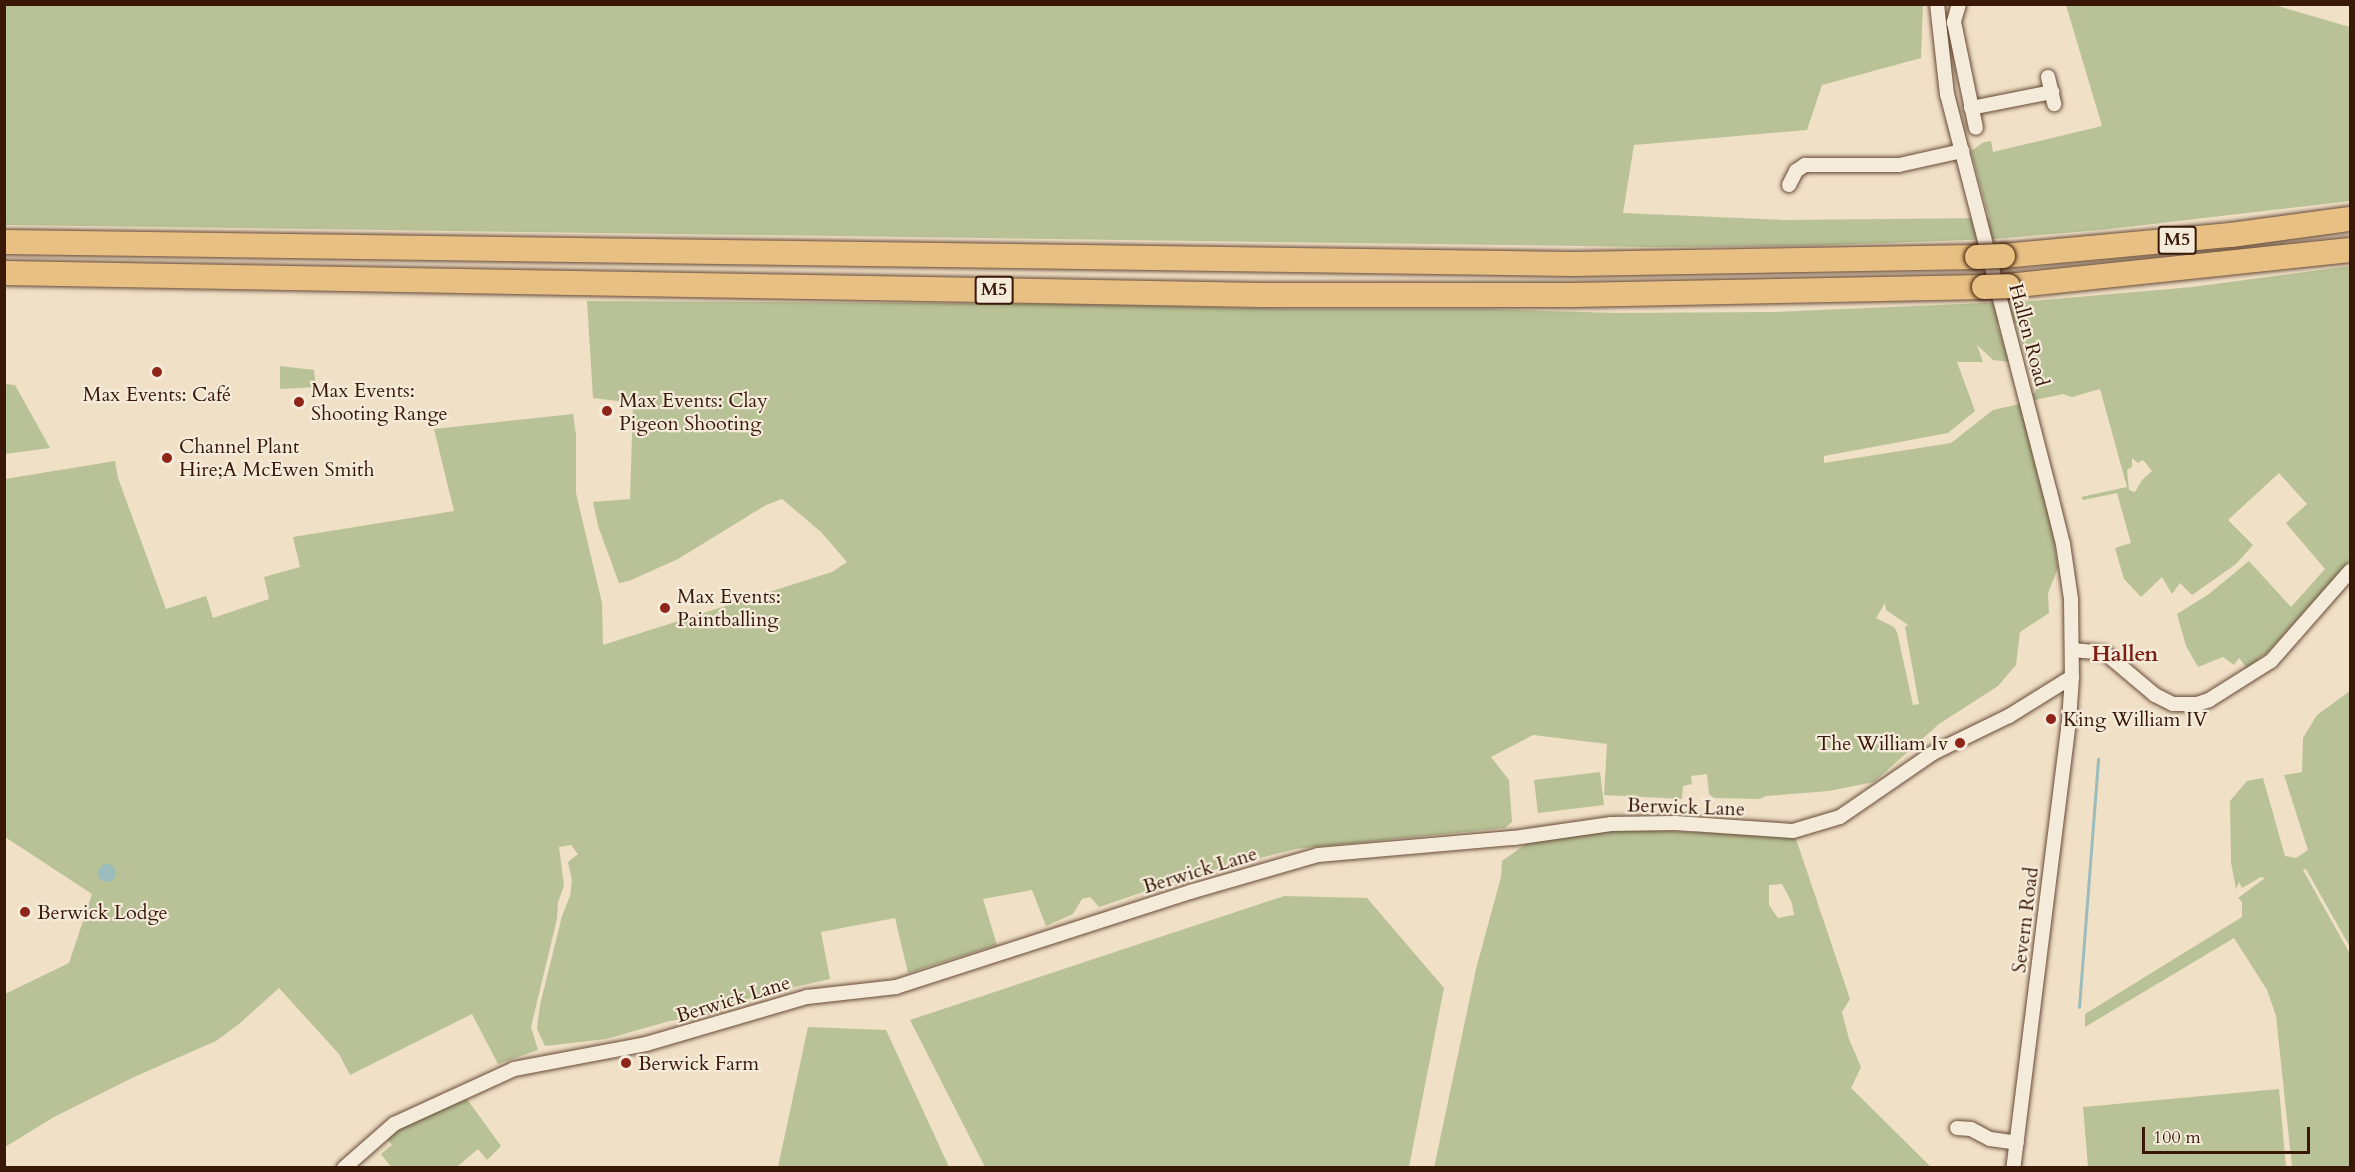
<!DOCTYPE html>
<meta charset="utf-8">
<style>
body{margin:0}
#map{position:relative;width:2355px;height:1172px;overflow:hidden;background:#f0e0c6;font-family:Cardo,serif}
div>[style]{position:absolute}
.green>*{inset:0;background:#b8c296}
.water>*{inset:0;background:#9cbbbc}
.round{border-radius:50%}
.stream>*{height:3px;margin:-1.5px;padding:0 1.5px;transform-origin:1.5px;border-radius:1.5px;background:#9cbbbc}
.roads{filter:drop-shadow(0 0 2px #674a37) drop-shadow(0 0 2px #674a37)}
.street>*{height:14px;margin:-7px;padding:0 7px;transform-origin:7px;border-radius:7px;background:#f5ebda}
.highway>*{height:24px;margin:-12px;padding:0 12px;transform-origin:12px;border-radius:12px;background:#e8c083}
.bridges{filter:drop-shadow(0 0 2px #391807) drop-shadow(0 0 2px #391807)}
.highway-bridge>*{height:24px;margin:-12px;padding:0 12px;transform-origin:12px;border-radius:12px;background:#e8c083}
.dots>*{width:16px;height:16px;translate:-50% -50%;box-sizing:border-box;border:3px solid #f5ebda;border-radius:50%}
span{translate:-50% -50%;white-space:nowrap;text-align:center;line-height:1.15;-webkit-text-stroke:4.5px #f5ebda;paint-order:stroke}
.shield-label span{padding:2px 4px;background:#f5ebda;border:2px solid;border-radius:4px;-webkit-text-stroke-width:0}
.shield-label{font-size:18px;color:#391807;font-weight:700}
.street-label{font-size:20px;color:#391807}
.poi-label{font-size:20px;color:#391807}
.left{translate:0 -50%;text-align:left}
.right{translate:-100% -50%;text-align:right}
.quarter-label{font-size:22px;color:#7a1f14;font-weight:700}
.frame{position:absolute;inset:0;border:6px solid #391807;pointer-events:none}
.scale{position:absolute;left:2142px;top:1127px;width:168px;height:27px;box-sizing:border-box;border:3px solid #391807;border-top:0;padding-left:8px;font-size:18px;line-height:21px;white-space:nowrap;color:#391807;-webkit-text-stroke:4px #f5ebda;paint-order:stroke}
</style>
<div id="map">
<div class="green">
<div style="clip-path:polygon(4px 5px,1923px 5px,1921px 58px,1822px 85px,1807px 130px,1634px 145px,1623px 213px,1783px 220px,1989px 218px,1971px 151px,1984px 142px,1991px 141px,1993px 152px,2102px 126px,2066px 5px,2274px 5px,2350px 27px,2350px 201px,2101px 230px,1995px 239px,1802px 246px,1652px 247px,5px 225px)"></div>
<div style="clip-path:polygon(evenodd,2350px 266px,2350px 560px,2269px 651px,2247px 668px,2239px 658px,2234px 665px,2223px 657px,2198px 667px,2186px 646px,2177px 614px,2209px 594px,2249px 561px,2291px 607px,2325px 569px,2286px 523px,2307px 504px,2279px 473px,2228px 520px,2253px 545px,2236px 564px,2192px 595px,2180px 583px,2172px 594px,2162px 577px,2141px 597px,2124px 579px,2115px 548px,2131px 543px,2117px 493px,2083px 500px,2081px 497px,2127px 487px,2100px 389px,2072px 397px,2063px 394px,2035px 400px,2033px 394px,2036px 392px,2016px 323px,1997px 324px,2010px 362px,1993px 360px,1977px 345px,1983px 362px,1957px 362px,1975px 411px,1948px 433px,1824px 456px,1824px 463px,1951px 443px,1993px 410px,2020px 404px,2053px 534px,2058px 568px,2048px 593px,2049px 613px,2020px 632px,2016px 665px,1998px 686px,1939px 724px,1874px 782px,1829px 791px,1766px 796px,1760px 799px,1714px 798px,1709px 794px,1707px 774px,1691px 776px,1692px 784px,1683px 786px,1682px 799px,1604px 795px,1607px 744px,1533px 735px,1491px 757px,1509px 780px,1512px 822px,1505px 828px,1295px 849px,1191px 876px,1099px 907px,1090px 897px,1082px 899px,1073px 914px,1046px 926px,1032px 890px,983px 899px,997px 945px,908px 973px,895px 918px,821px 932px,830px 979px,756px 996px,711px 1014px,670px 1021px,606px 1039px,545px 1046px,537px 1029px,540px 1005px,562px 916px,570px 896px,572px 881px,568px 862px,578px 854px,571px 845px,559px 847px,564px 886px,558px 902px,557px 919px,531px 1027px,538px 1050px,498px 1064px,472px 1014px,350px 1075px,339px 1054px,279px 988px,239px 1024px,216px 1041px,134px 1077px,54px 1117px,5px 1147px,5px 994px,69px 963px,92px 894px,5px 837px,5px 479px,115px 461px,118px 478px,166px 609px,206px 596px,213px 618px,269px 599px,264px 577px,300px 567px,293px 537px,454px 511px,434px 429px,573px 414px,576px 435px,576px 493px,602px 603px,603px 645px,832px 572px,847px 562px,821px 532px,782px 499px,766px 505px,678px 559px,629px 581px,619px 583px,598px 526px,593px 502px,630px 499px,633px 403px,593px 398px,587px 301px,1064px 304px,1298px 309px,1487px 309px,1614px 313px,1773px 312px,2032px 301px,2192px 287px,2350px 266px,2132px 458px,2138px 463px,2143px 460px,2152px 471px,2142px 480px,2135px 492px,2129px 490px,2127px 470px,2132px 467px,2132px 458px,2350px 266px,1885px 603px,1886px 610px,1908px 625px,1905px 627px,1919px 704px,1913px 705px,1897px 632px,1894px 627px,1876px 618px,1885px 603px)"></div>
<div style="clip-path:polygon(280px 366px,314px 370px,316px 387px,280px 389px)"></div>
<div style="clip-path:polygon(5px 384px,15px 385px,50px 448px,5px 454px)"></div>
<div style="clip-path:polygon(2350px 691px,2350px 947px,2306px 869px,2303px 870px,2350px 954px,2350px 1167px,2292px 1167px,2276px 1016px,2267px 990px,2234px 938px,2085px 1027px,2085px 1014px,2242px 917px,2242px 902px,2238px 898px,2265px 878px,2261px 877px,2242px 888px,2239px 882px,2236px 889px,2231px 862px,2230px 801px,2247px 781px,2263px 778px,2285px 856px,2296px 858px,2308px 850px,2284px 775px,2302px 772px,2303px 738px,2317px 715px)"></div>
<div style="clip-path:polygon(1600px 772px,1604px 805px,1538px 813px,1534px 780px)"></div>
<div style="clip-path:polygon(evenodd,1617px 829px,1795px 836px,1850px 999px,1842px 1012px,1849px 1039px,1861px 1067px,1851px 1088px,1931px 1167px,1434px 1168px,1476px 969px,1501px 877px,1502px 861px,1529px 842px,1617px 829px,1782px 884px,1792px 903px,1794px 915px,1778px 918px,1769px 905px,1769px 885px,1782px 884px)"></div>
<div style="clip-path:polygon(1284px 896px,1367px 898px,1444px 988px,1409px 1167px,985px 1167px,910px 1020px)"></div>
<div style="clip-path:polygon(808px 1027px,886px 1030px,949px 1167px,778px 1167px)"></div>
<div style="clip-path:polygon(2279px 1089px,2286px 1167px,2088px 1167px,2083px 1107px)"></div>
<div style="clip-path:polygon(464px 1095px,501px 1146px,487px 1160px,478px 1149px,457px 1167px,391px 1167px,381px 1154px,392px 1145px,387px 1139px,407px 1123px)"></div>
</div>
<div class="water">
<div class="round" style="left:98px;top:864px;width:18px;height:18px"></div>
</div>
<div class="stream">
<div style="left:2079px;top:1007px;width:249px;rotate:-85.6deg"></div>
</div>
<div class="roads">
<div class="street">
<div style="left:1937px;top:4px;width:91px;rotate:83.7deg"></div>
<div style="left:1947px;top:94px;width:411px;rotate:75.5deg"></div>
<div style="left:2050px;top:492px;width:54px;rotate:76deg"></div>
<div style="left:2063px;top:544px;width:56px;rotate:81.7deg"></div>
<div style="left:2071px;top:599px;width:78px;rotate:89.3deg"></div>
<div style="left:2072px;top:677px;width:44px;rotate:93.9deg"></div>
<div style="left:2069px;top:721px;width:450px;rotate:97.1deg"></div>
<div style="left:1959px;top:4px;width:19px;rotate:106deg"></div>
<div style="left:1954px;top:22px;width:108px;rotate:78.3deg"></div>
<div style="left:2048px;top:77px;width:28px;rotate:77deg"></div>
<div style="left:1971px;top:108px;width:83px;rotate:-11.2deg"></div>
<div style="left:1789px;top:185px;width:16px;rotate:-63deg"></div>
<div style="left:1796px;top:171px;width:11px;rotate:-34deg"></div>
<div style="left:1805px;top:165px;width:94px"></div>
<div style="left:1899px;top:165px;width:65px;rotate:-12.5deg"></div>
<div style="left:2072px;top:650px;width:33px;rotate:5deg"></div>
<div style="left:2105px;top:653px;width:65px;rotate:40deg"></div>
<div style="left:2155px;top:695px;width:20px;rotate:27deg"></div>
<div style="left:2173px;top:704px;width:24px"></div>
<div style="left:2197px;top:704px;width:13px;rotate:-18deg"></div>
<div style="left:2209px;top:700px;width:73px;rotate:-32.2deg"></div>
<div style="left:2271px;top:661px;width:120px;rotate:-48.7deg"></div>
<div style="left:1957px;top:1128px;width:14px;rotate:4deg"></div>
<div style="left:1971px;top:1129px;width:21px;rotate:28deg"></div>
<div style="left:1990px;top:1139px;width:27px;rotate:8deg"></div>
<div style="left:344px;top:1168px;width:67px;rotate:-41.3deg"></div>
<div style="left:394px;top:1124px;width:132px;rotate:-24.6deg"></div>
<div style="left:514px;top:1069px;width:134px;rotate:-10.7deg"></div>
<div style="left:646px;top:1044px;width:168px;rotate:-16.3deg"></div>
<div style="left:807px;top:997px;width:90px;rotate:-6.4deg"></div>
<div style="left:896px;top:987px;width:309px;rotate:-17.9deg"></div>
<div style="left:1190px;top:892px;width:133px;rotate:-16.1deg"></div>
<div style="left:1318px;top:855px;width:197px;rotate:-5deg"></div>
<div style="left:1514px;top:838px;width:98px;rotate:-8.2deg"></div>
<div style="left:1611px;top:824px;width:64px;rotate:-0.9deg"></div>
<div style="left:1675px;top:823px;width:118px;rotate:3.9deg"></div>
<div style="left:1793px;top:831px;width:49px;rotate:-16.6deg"></div>
<div style="left:1840px;top:817px;width:113px;rotate:-34.5deg"></div>
<div style="left:1933px;top:753px;width:85px;rotate:-26deg"></div>
<div style="left:2009px;top:716px;width:74px;rotate:-31.8deg"></div>
</div>
<div class="highway">
<div style="left:4px;top:242px;width:1568px;rotate:0.8deg"></div>
<div style="left:1572px;top:264px;width:405px;rotate:-1deg"></div>
<div style="left:2003px;top:256px;width:229px;rotate:-5.3deg"></div>
<div style="left:2231px;top:235px;width:120px;rotate:-7.7deg"></div>
<div style="left:4px;top:273px;width:1258px;rotate:1deg"></div>
<div style="left:1262px;top:295px;width:310px"></div>
<div style="left:1572px;top:295px;width:412px;rotate:-1.1deg"></div>
<div style="left:2008px;top:286px;width:344px;rotate:-6deg"></div>
</div>
</div>
<div class="bridges">
<div class="highway-bridge">
<div style="left:1977px;top:257px;width:26px;rotate:-2deg"></div>
<div style="left:1984px;top:287px;width:24px;rotate:-2deg"></div>
</div>
</div>
<div class="dots">
<div style="left:157px;top:372px;background:#8f2418"></div>
<div style="left:299px;top:402px;background:#8f2418"></div>
<div style="left:607px;top:411px;background:#8f2418"></div>
<div style="left:167px;top:458px;background:#8f2418"></div>
<div style="left:665px;top:608px;background:#8f2418"></div>
<div style="left:2051px;top:719px;background:#8f2418"></div>
<div style="left:1960px;top:743px;background:#8f2418"></div>
<div style="left:25px;top:912px;background:#8f2418"></div>
<div style="left:626px;top:1063px;background:#8f2418"></div>
</div>
<div class="shield-label">
<span style="left:2177px;top:240px">M5</span>
<span style="left:994px;top:290px">M5</span>
</div>
<div class="street-label">
<span style="left:2029px;top:335px;rotate:75deg">Hallen Road</span>
<span style="left:1686px;top:807px;rotate:2deg">Berwick Lane</span>
<span style="left:1200px;top:870px;rotate:-17deg">Berwick Lane</span>
<span style="left:2025px;top:920px;rotate:-83deg">Severn Road</span>
<span style="left:733px;top:999px;rotate:-17deg">Berwick Lane</span>
</div>
<div class="poi-label">
<span class="left" style="left:311px;top:402px">Max Events:<br>Shooting Range</span>
<span style="left:157px;top:394px">Max Events: Café</span>
<span class="left" style="left:619px;top:412px">Max Events: Clay<br>Pigeon Shooting</span>
<span class="left" style="left:179px;top:458px">Channel Plant<br>Hire;A McEwen Smith</span>
<span class="left" style="left:677px;top:608px">Max Events:<br>Paintballing</span>
<span class="left" style="left:2063px;top:719px">King William IV</span>
<span class="right" style="left:1948px;top:743px">The William Iv</span>
<span class="left" style="left:37px;top:912px">Berwick Lodge</span>
<span class="left" style="left:638px;top:1063px">Berwick Farm</span>
</div>
<div class="quarter-label">
<span style="left:2125px;top:655px">Hallen</span>
</div>
<div class="frame"></div>
<div class="scale">100 m</div>
</div>
